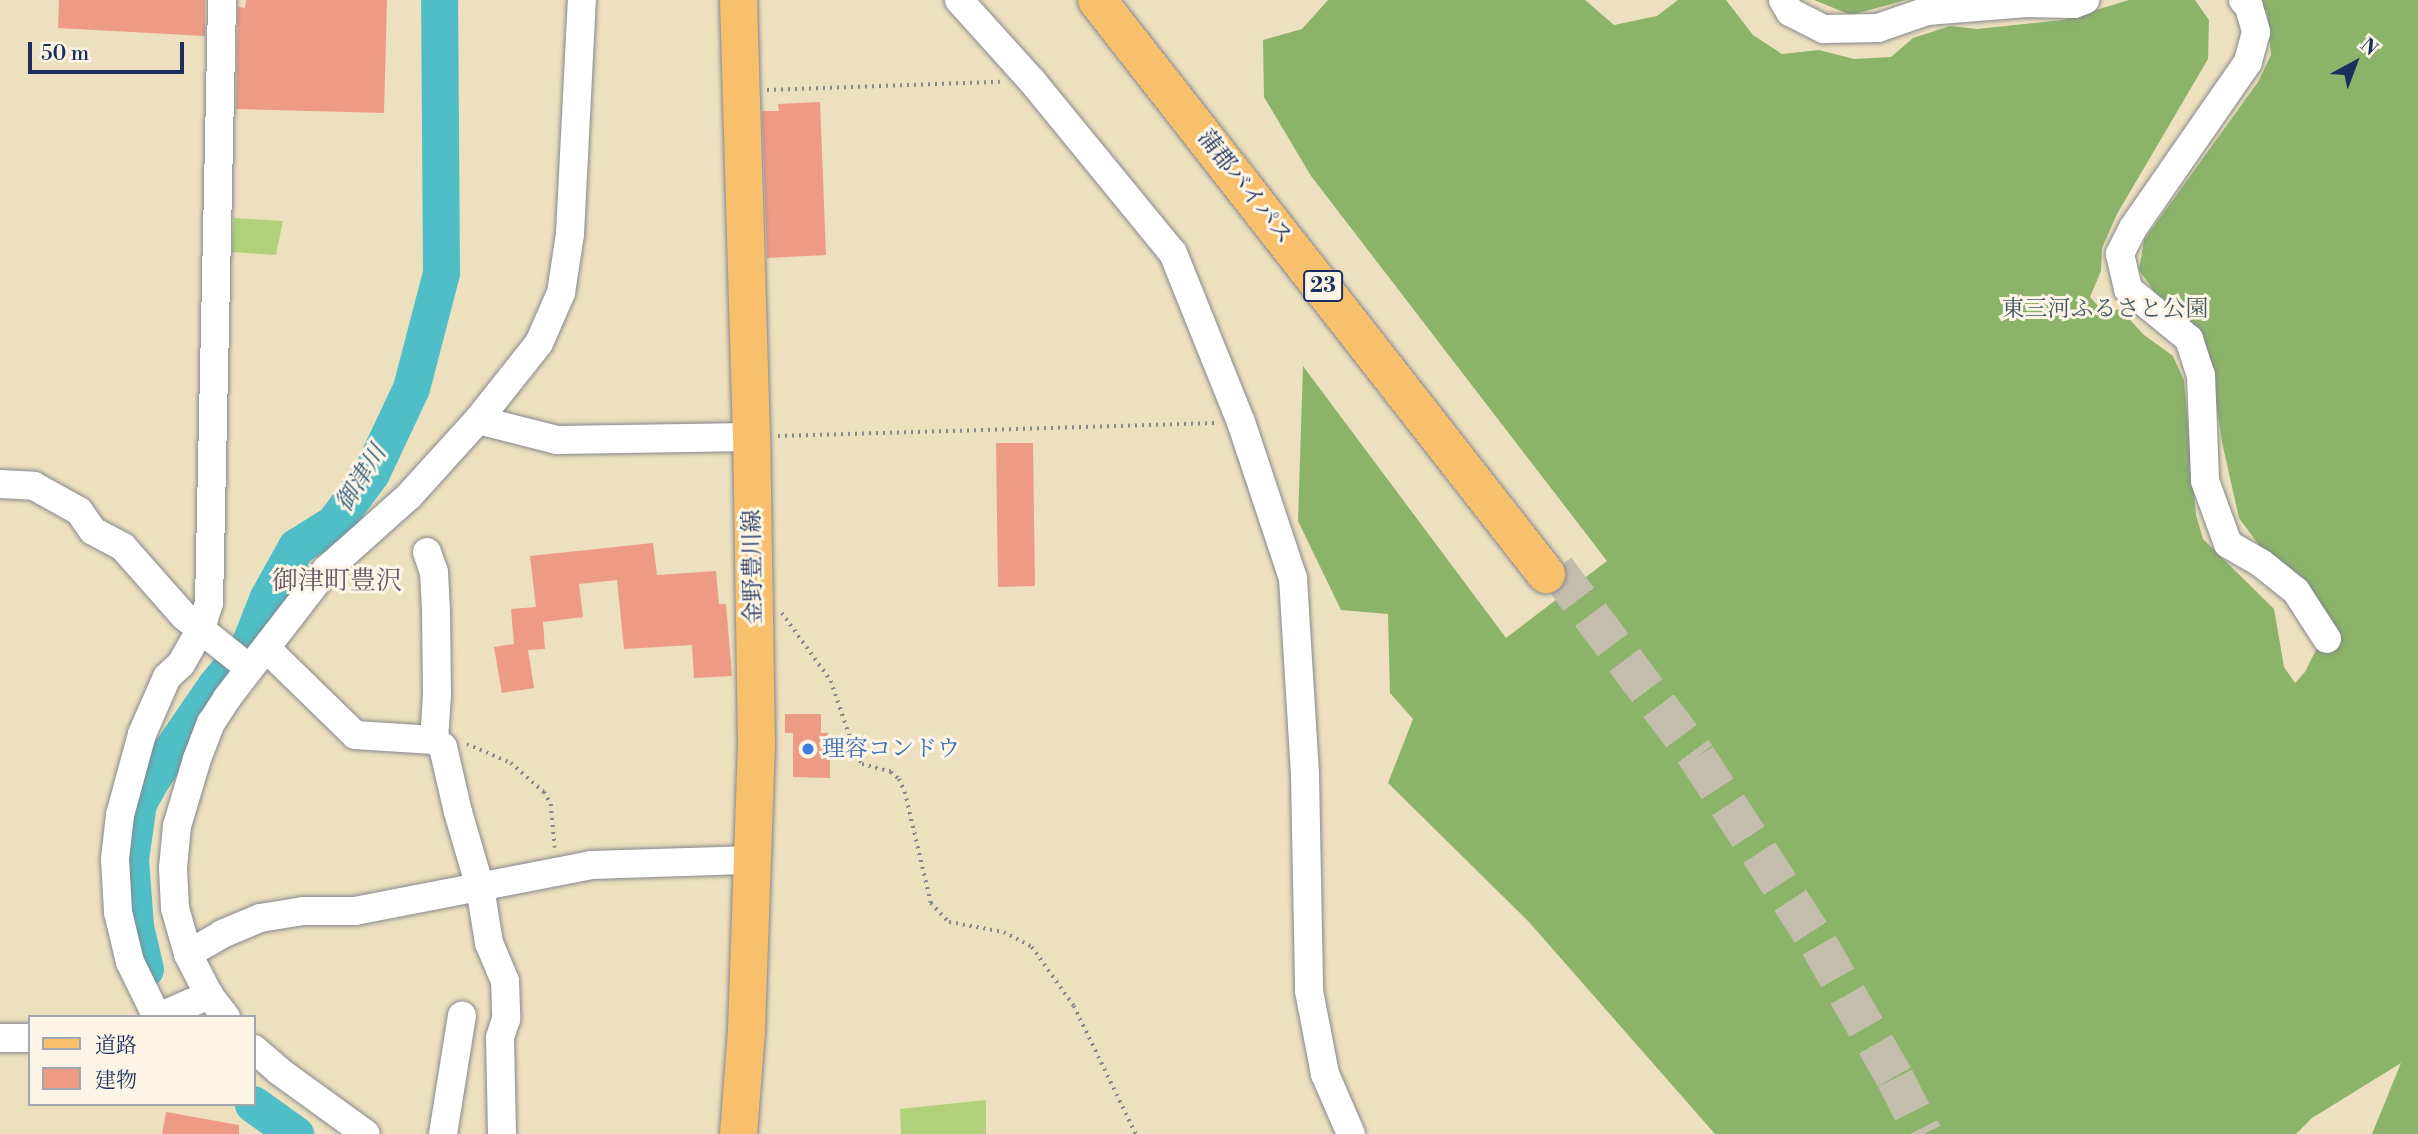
<!DOCTYPE html>
<meta charset="utf-8">
<style>
body{margin:0}
#map{position:relative;width:2418px;height:1134px;overflow:hidden;background:#ede0be;font-family:"Libre Bodoni","Noto Serif JP",serif}
div>[style]{position:absolute}
.green>*{inset:0;background:#b0d17a}
.forest>*{inset:0;background:#8cb36a}
.river>*{height:37px;margin:-18.5px;padding:0 18.5px;transform-origin:18.5px;border-radius:18.5px;background:#50bec7}
.building>*{inset:0;background:#ed9b84}
.highway-tunnel>*{height:38px;margin-top:-19px;transform-origin:0;background:repeating-linear-gradient(90deg,#c3bdab 0 38px,transparent 0 57px)}
.path>*{height:3.5px;margin-top:-1.75px;transform-origin:0;background:repeating-linear-gradient(90deg,#84888e 0 2px,transparent 0 7px)}
.roads{filter:drop-shadow(0 0 2px #84888e) drop-shadow(0 0 2px #84888e)}
.minor>*{height:28px;margin:-14px;padding:0 14px;transform-origin:14px;border-radius:14px;background:#fff}
.major>*{height:37px;margin:-18.5px;padding:0 18.5px;transform-origin:18.5px;border-radius:18.5px;background:#f8bf6c}
.highway>*{height:38px;margin:-19px;padding:0 19px;transform-origin:19px;border-radius:19px;background:#f8bf6c}
.dots>*{width:19px;height:19px;translate:-50% -50%;box-sizing:border-box;border:4px solid #fcf5e5;border-radius:50%}
span{translate:-50% -50%;white-space:nowrap;text-align:center;line-height:1.15;-webkit-text-stroke:6px #fcf5e5;paint-order:stroke}
.shield-label span{padding:2px 5px;background:#fcf5e5;border:2px solid;border-radius:5px;-webkit-text-stroke-width:0}
.shield-label{font-size:21px;color:#1b2f5e;font-weight:700}
.street-label{font-size:23px;color:#1b2f5e}
.park-label{font-size:23px;color:#405865}
.shop-label{font-size:23px;color:#366cbe}
.left{translate:0 -50%;text-align:left}
.water-label{font-size:24px;color:#2b5a7e;font-style:italic}
.quarter-label{font-size:26px;color:#64556b}
.legend{position:absolute;left:28px;top:1015px;width:228px;height:91px;box-sizing:border-box;background:#fcf5e5;border:2px solid #a2a6af;margin:0;padding:9px 12px;list-style:none;font-size:21px;color:#1b2f5e}
.legend li{display:flex;align-items:center;gap:14px;height:35px}
.legend b{width:35px;border:2px solid #a2a6af}
.north{position:absolute;left:2320px;top:28px;width:70px;height:70px;-webkit-text-stroke:5px #fcf5e5;paint-order:stroke;rotate:41deg;font-size:19px;font-weight:700;line-height:28px;text-align:center;color:#1b2f5e}
.north::after{content:'';display:block;margin:auto;width:24px;height:32px;background:#1b2f5e;clip-path:polygon(50% 0,100% 100%,50% 72%,0 100%)}
.scale{position:absolute;left:28px;top:42px;width:156px;height:32px;box-sizing:border-box;border:4px solid #1b2f5e;border-top:0;padding-left:9px;font-size:21px;line-height:24px;white-space:nowrap;color:#1b2f5e;-webkit-text-stroke:5px #fcf5e5;paint-order:stroke}
</style>
<div id="map">
<div class="green">
<div style="clip-path:polygon(234px 218px,283px 221px,276px 255px,232px 252px)"></div>
<div style="clip-path:polygon(986px 1100px,986px 1134px,901px 1134px,900px 1109px)"></div>
</div>
<div class="forest">
<div style="clip-path:polygon(1328px 0,1585px 0,1614px 25px,1657px 16px,1678px 0,1726px 0,1753px 35px,1782px 54px,1819px 50px,1854px 59px,1891px 57px,1913px 38px,1950px 26px,1977px 29px,2063px 20px,2129px 0,2195px 0,2209px 20px,2208px 59px,2117px 214px,2102px 248px,2101px 271px,2090px 297px,2104px 313px,2120px 309px,2144px 335px,2173px 356px,2184px 380px,2196px 515px,2203px 539px,2274px 609px,2284px 667px,2295px 683px,2305px 672px,2330px 622px,2264px 552px,2239px 518px,2222px 442px,2212px 374px,2139px 270px,2144px 240px,2258px 82px,2271px 55px,2267px 12px,2258px 0,2418px 0,2418px 1134px,2372px 1134px,2401px 1063px,2312px 1118px,2296px 1134px,1715px 1134px,1529px 922px,1388px 783px,1413px 719px,1390px 693px,1388px 614px,1341px 610px,1298px 521px,1303px 366px,1506px 638px,1607px 561px,1311px 176px,1264px 97px,1263px 40px,1302px 29px)"></div>
<div style="clip-path:polygon(1814px 0,1906px 0,1851px 15px)"></div>
</div>
<div class="river">
<div style="left:145px;top:969px;width:44px;rotate:-103.1deg"></div>
<div style="left:135px;top:926px;width:67px;rotate:-94.3deg"></div>
<div style="left:130px;top:859px;width:57px;rotate:-81.9deg"></div>
<div style="left:138px;top:803px;width:25px;rotate:-61deg"></div>
<div style="left:150px;top:781px;width:115px;rotate:-55.6deg"></div>
<div style="left:215px;top:686px;width:53px;rotate:-50.3deg"></div>
<div style="left:249px;top:645px;width:49px;rotate:-68.6deg"></div>
<div style="left:267px;top:599px;width:60px;rotate:-60.9deg"></div>
<div style="left:296px;top:547px;width:45px;rotate:-32.3deg"></div>
<div style="left:334px;top:523px;width:62px;rotate:-53.5deg"></div>
<div style="left:371px;top:473px;width:94px;rotate:-64.8deg"></div>
<div style="left:411px;top:388px;width:119px;rotate:-75.4deg"></div>
<div style="left:441px;top:273px;width:273px;rotate:-90.4deg"></div>
<div style="left:253px;top:1104px;width:52px;rotate:35.5deg"></div>
</div>
<div class="building">
<div style="clip-path:polygon(59px 0,205px 0,205px 36px,58px 28px)"></div>
<div style="clip-path:polygon(246px 0,387px 0,384px 113px,236px 109px,238px 7px,245px 8px)"></div>
<div style="clip-path:polygon(820px 102px,826px 255px,767px 258px,762px 111px,779px 111px,778px 104px)"></div>
<div style="clip-path:polygon(996px 443px,1033px 443px,1035px 586px,998px 587px)"></div>
<div style="clip-path:polygon(653px 543px,657px 575px,716px 571px,719px 604px,726px 604px,732px 676px,694px 678px,692px 645px,624px 649px,617px 580px,579px 584px,583px 617px,543px 622px,545px 649px,528px 650px,534px 688px,502px 693px,494px 647px,514px 644px,511px 609px,536px 607px,530px 556px)"></div>
<div style="clip-path:polygon(785px 714px,821px 714px,821px 733px,830px 733px,830px 778px,793px 777px,793px 733px,785px 733px)"></div>
<div style="clip-path:polygon(166px 1112px,239px 1125px,239px 1134px,162px 1134px)"></div>
</div>
<div class="highway-tunnel">
<div style="left:1556px;top:569px;width:235px;rotate:53.1deg"></div>
<div style="left:1697px;top:757px;width:224px;rotate:57deg"></div>
<div style="left:1819px;top:945px;width:153px;rotate:60.3deg"></div>
<div style="left:1895px;top:1078px;width:63px;rotate:63.4deg"></div>
</div>
<div class="path">
<div style="left:767px;top:90px;width:233px;rotate:-2deg"></div>
<div style="left:778px;top:436px;width:437px;rotate:-1.7deg"></div>
<div style="left:782px;top:613px;width:84px;rotate:54.2deg"></div>
<div style="left:831px;top:681px;width:78px;rotate:71.3deg"></div>
<div style="left:856px;top:755px;width:11px;rotate:56deg"></div>
<div style="left:862px;top:764px;width:30px;rotate:15deg"></div>
<div style="left:891px;top:772px;width:11px;rotate:41deg"></div>
<div style="left:899px;top:779px;width:14px;rotate:65deg"></div>
<div style="left:905px;top:792px;width:114px;rotate:76.8deg"></div>
<div style="left:931px;top:903px;width:26px;rotate:47deg"></div>
<div style="left:949px;top:922px;width:56px;rotate:10.3deg"></div>
<div style="left:1004px;top:932px;width:32px;rotate:28deg"></div>
<div style="left:1032px;top:947px;width:72px;rotate:54.6deg"></div>
<div style="left:1074px;top:1006px;width:142px;rotate:64.2deg"></div>
<div style="left:467px;top:744px;width:48px;rotate:23.4deg"></div>
<div style="left:511px;top:763px;width:44px;rotate:41.3deg"></div>
<div style="left:544px;top:792px;width:14px;rotate:60deg"></div>
<div style="left:551px;top:804px;width:44px;rotate:84.8deg"></div>
</div>
<div class="roads">
<div class="minor">
<div style="left:959px;top:0;width:109px;rotate:48deg"></div>
<div style="left:1032px;top:81px;width:222px;rotate:50.7deg"></div>
<div style="left:1173px;top:253px;width:182px;rotate:68.1deg"></div>
<div style="left:1241px;top:422px;width:164px;rotate:71.6deg"></div>
<div style="left:1293px;top:578px;width:197px;rotate:86.5deg"></div>
<div style="left:1305px;top:775px;width:216px;rotate:88.9deg"></div>
<div style="left:1309px;top:991px;width:85px;rotate:79.1deg"></div>
<div style="left:1325px;top:1074px;width:65px;rotate:66.6deg"></div>
<div style="left:1783px;top:0;width:14px;rotate:60deg"></div>
<div style="left:1790px;top:12px;width:38px;rotate:27deg"></div>
<div style="left:1824px;top:29px;width:54px;rotate:-1.1deg"></div>
<div style="left:1878px;top:28px;width:52px;rotate:-19.1deg"></div>
<div style="left:1927px;top:11px;width:100px;rotate:-4.6deg"></div>
<div style="left:2027px;top:3px;width:47px;rotate:1.2deg"></div>
<div style="left:2074px;top:4px;width:12px;rotate:-20deg"></div>
<div style="left:2243px;top:0;width:9px;rotate:49deg"></div>
<div style="left:2249px;top:7px;width:26px;rotate:74deg"></div>
<div style="left:2256px;top:32px;width:31px;rotate:105deg"></div>
<div style="left:2248px;top:62px;width:202px;rotate:124.7deg"></div>
<div style="left:2133px;top:228px;width:29px;rotate:117deg"></div>
<div style="left:2120px;top:254px;width:36px;rotate:77deg"></div>
<div style="left:2128px;top:289px;width:79px;rotate:39.3deg"></div>
<div style="left:2189px;top:339px;width:38px;rotate:72deg"></div>
<div style="left:2201px;top:375px;width:106px;rotate:87.8deg"></div>
<div style="left:2205px;top:481px;width:67px;rotate:69.9deg"></div>
<div style="left:2228px;top:544px;width:38px;rotate:30deg"></div>
<div style="left:2261px;top:563px;width:45px;rotate:38.7deg"></div>
<div style="left:2296px;top:591px;width:57px;rotate:57.1deg"></div>
<div style="left:478px;top:420px;width:81px;rotate:14.2deg"></div>
<div style="left:557px;top:440px;width:194px;rotate:-0.9deg"></div>
<div style="left:0;top:484px;width:34px;rotate:3deg"></div>
<div style="left:34px;top:486px;width:51px;rotate:29.1deg"></div>
<div style="left:79px;top:511px;width:24px;rotate:55deg"></div>
<div style="left:93px;top:531px;width:34px;rotate:28deg"></div>
<div style="left:123px;top:547px;width:92px;rotate:48.5deg"></div>
<div style="left:184px;top:616px;width:83px;rotate:38.7deg"></div>
<div style="left:427px;top:552px;width:21px;rotate:71deg"></div>
<div style="left:434px;top:572px;width:39px;rotate:87deg"></div>
<div style="left:436px;top:611px;width:84px;rotate:89.3deg"></div>
<div style="left:437px;top:695px;width:45px;rotate:93.8deg"></div>
<div style="left:434px;top:740px;width:11px;rotate:38deg"></div>
<div style="left:443px;top:747px;width:67px;rotate:77deg"></div>
<div style="left:458px;top:812px;width:78px;rotate:73.7deg"></div>
<div style="left:480px;top:887px;width:57px;rotate:80.9deg"></div>
<div style="left:489px;top:943px;width:41px;rotate:67.2deg"></div>
<div style="left:505px;top:981px;width:38px;rotate:88deg"></div>
<div style="left:506px;top:1019px;width:20px;rotate:108deg"></div>
<div style="left:500px;top:1038px;width:96px;rotate:88.8deg"></div>
<div style="left:266px;top:648px;width:124px;rotate:44.3deg"></div>
<div style="left:355px;top:735px;width:79px;rotate:3.6deg"></div>
<div style="left:188px;top:954px;width:39px;rotate:-30deg"></div>
<div style="left:222px;top:934px;width:41px;rotate:-22.8deg"></div>
<div style="left:260px;top:918px;width:44px;rotate:-9.2deg"></div>
<div style="left:303px;top:911px;width:52px"></div>
<div style="left:355px;top:911px;width:240px;rotate:-11deg"></div>
<div style="left:591px;top:865px;width:163px;rotate:-1.8deg"></div>
<div style="left:157px;top:1017px;width:61px;rotate:-116.1deg"></div>
<div style="left:130px;top:962px;width:51px;rotate:-103.5deg"></div>
<div style="left:118px;top:912px;width:53px;rotate:-93.2deg"></div>
<div style="left:115px;top:859px;width:44px;rotate:-83.5deg"></div>
<div style="left:120px;top:815px;width:84px;rotate:-74.8deg"></div>
<div style="left:142px;top:734px;width:62px;rotate:-66.3deg"></div>
<div style="left:167px;top:677px;width:19px;rotate:-43deg"></div>
<div style="left:181px;top:664px;width:40px;rotate:-60.3deg"></div>
<div style="left:201px;top:629px;width:27px;rotate:-73deg"></div>
<div style="left:209px;top:603px;width:603px;rotate:-88.76deg"></div>
<div style="left:158px;top:1017px;width:56px;rotate:-23.3deg"></div>
<div style="left:226px;top:1017px;width:28px;rotate:-128deg"></div>
<div style="left:209px;top:995px;width:46px;rotate:-117.1deg"></div>
<div style="left:188px;top:954px;width:48px;rotate:-105.8deg"></div>
<div style="left:175px;top:908px;width:40px;rotate:-92.9deg"></div>
<div style="left:173px;top:868px;width:42px;rotate:-84.6deg"></div>
<div style="left:177px;top:826px;width:70px;rotate:-73.4deg"></div>
<div style="left:197px;top:759px;width:39px;rotate:-69deg"></div>
<div style="left:211px;top:723px;width:30px;rotate:-57deg"></div>
<div style="left:227px;top:698px;width:162px;rotate:-52.3deg"></div>
<div style="left:326px;top:570px;width:111px;rotate:-41.7deg"></div>
<div style="left:409px;top:496px;width:103px;rotate:-47.8deg"></div>
<div style="left:478px;top:420px;width:98px;rotate:-51.6deg"></div>
<div style="left:539px;top:343px;width:55px;rotate:-66.3deg"></div>
<div style="left:561px;top:293px;width:60px;rotate:-81.3deg"></div>
<div style="left:570px;top:234px;width:234px;rotate:-87.1deg"></div>
<div style="left:0;top:1038px;width:30px"></div>
<div style="left:254px;top:1049px;width:33px;rotate:41deg"></div>
<div style="left:279px;top:1071px;width:107px;rotate:35.9deg"></div>
<div style="left:443px;top:1134px;width:120px;rotate:-80.9deg"></div>
</div>
<div class="major">
<div style="left:738px;top:1134px;width:105px;rotate:-85.6deg"></div>
<div style="left:746px;top:1029px;width:284px;rotate:-88deg"></div>
<div style="left:756px;top:745px;width:308px;rotate:-90.9deg"></div>
<div style="left:751px;top:437px;width:437px;rotate:-91.7deg"></div>
</div>
<div class="highway">
<div style="left:1097px;top:0;width:729px;rotate:51.97deg"></div>
</div>
</div>
<div class="dots">
<div style="left:808px;top:749px;background:#3f7fe0"></div>
</div>
<div class="shield-label">
<span style="left:1323px;top:286px">23</span>
</div>
<div class="street-label">
<span style="left:1245px;top:187px;rotate:52deg">蒲郡バイパス</span>
<span style="left:753px;top:567px;rotate:-91deg">金野豊川線</span>
</div>
<div class="park-label">
<span style="left:2105px;top:309px">東三河ふるさと公園</span>
</div>
<div class="shop-label">
<span class="left" style="left:822px;top:749px">理容コンドウ</span>
</div>
<div class="water-label">
<span style="left:362px;top:479px;rotate:-58deg">御津川</span>
</div>
<div class="quarter-label">
<span style="left:337px;top:582px">御津町豊沢</span>
</div>
<ul class="legend">
<li><b style="height:9px;background:#f8bf6c"></b>道路</li>
<li><b style="height:19px;background:#ed9b84"></b>建物</li>
</ul>
<div class="north">N</div>
<div class="scale">50 m</div>
</div>
